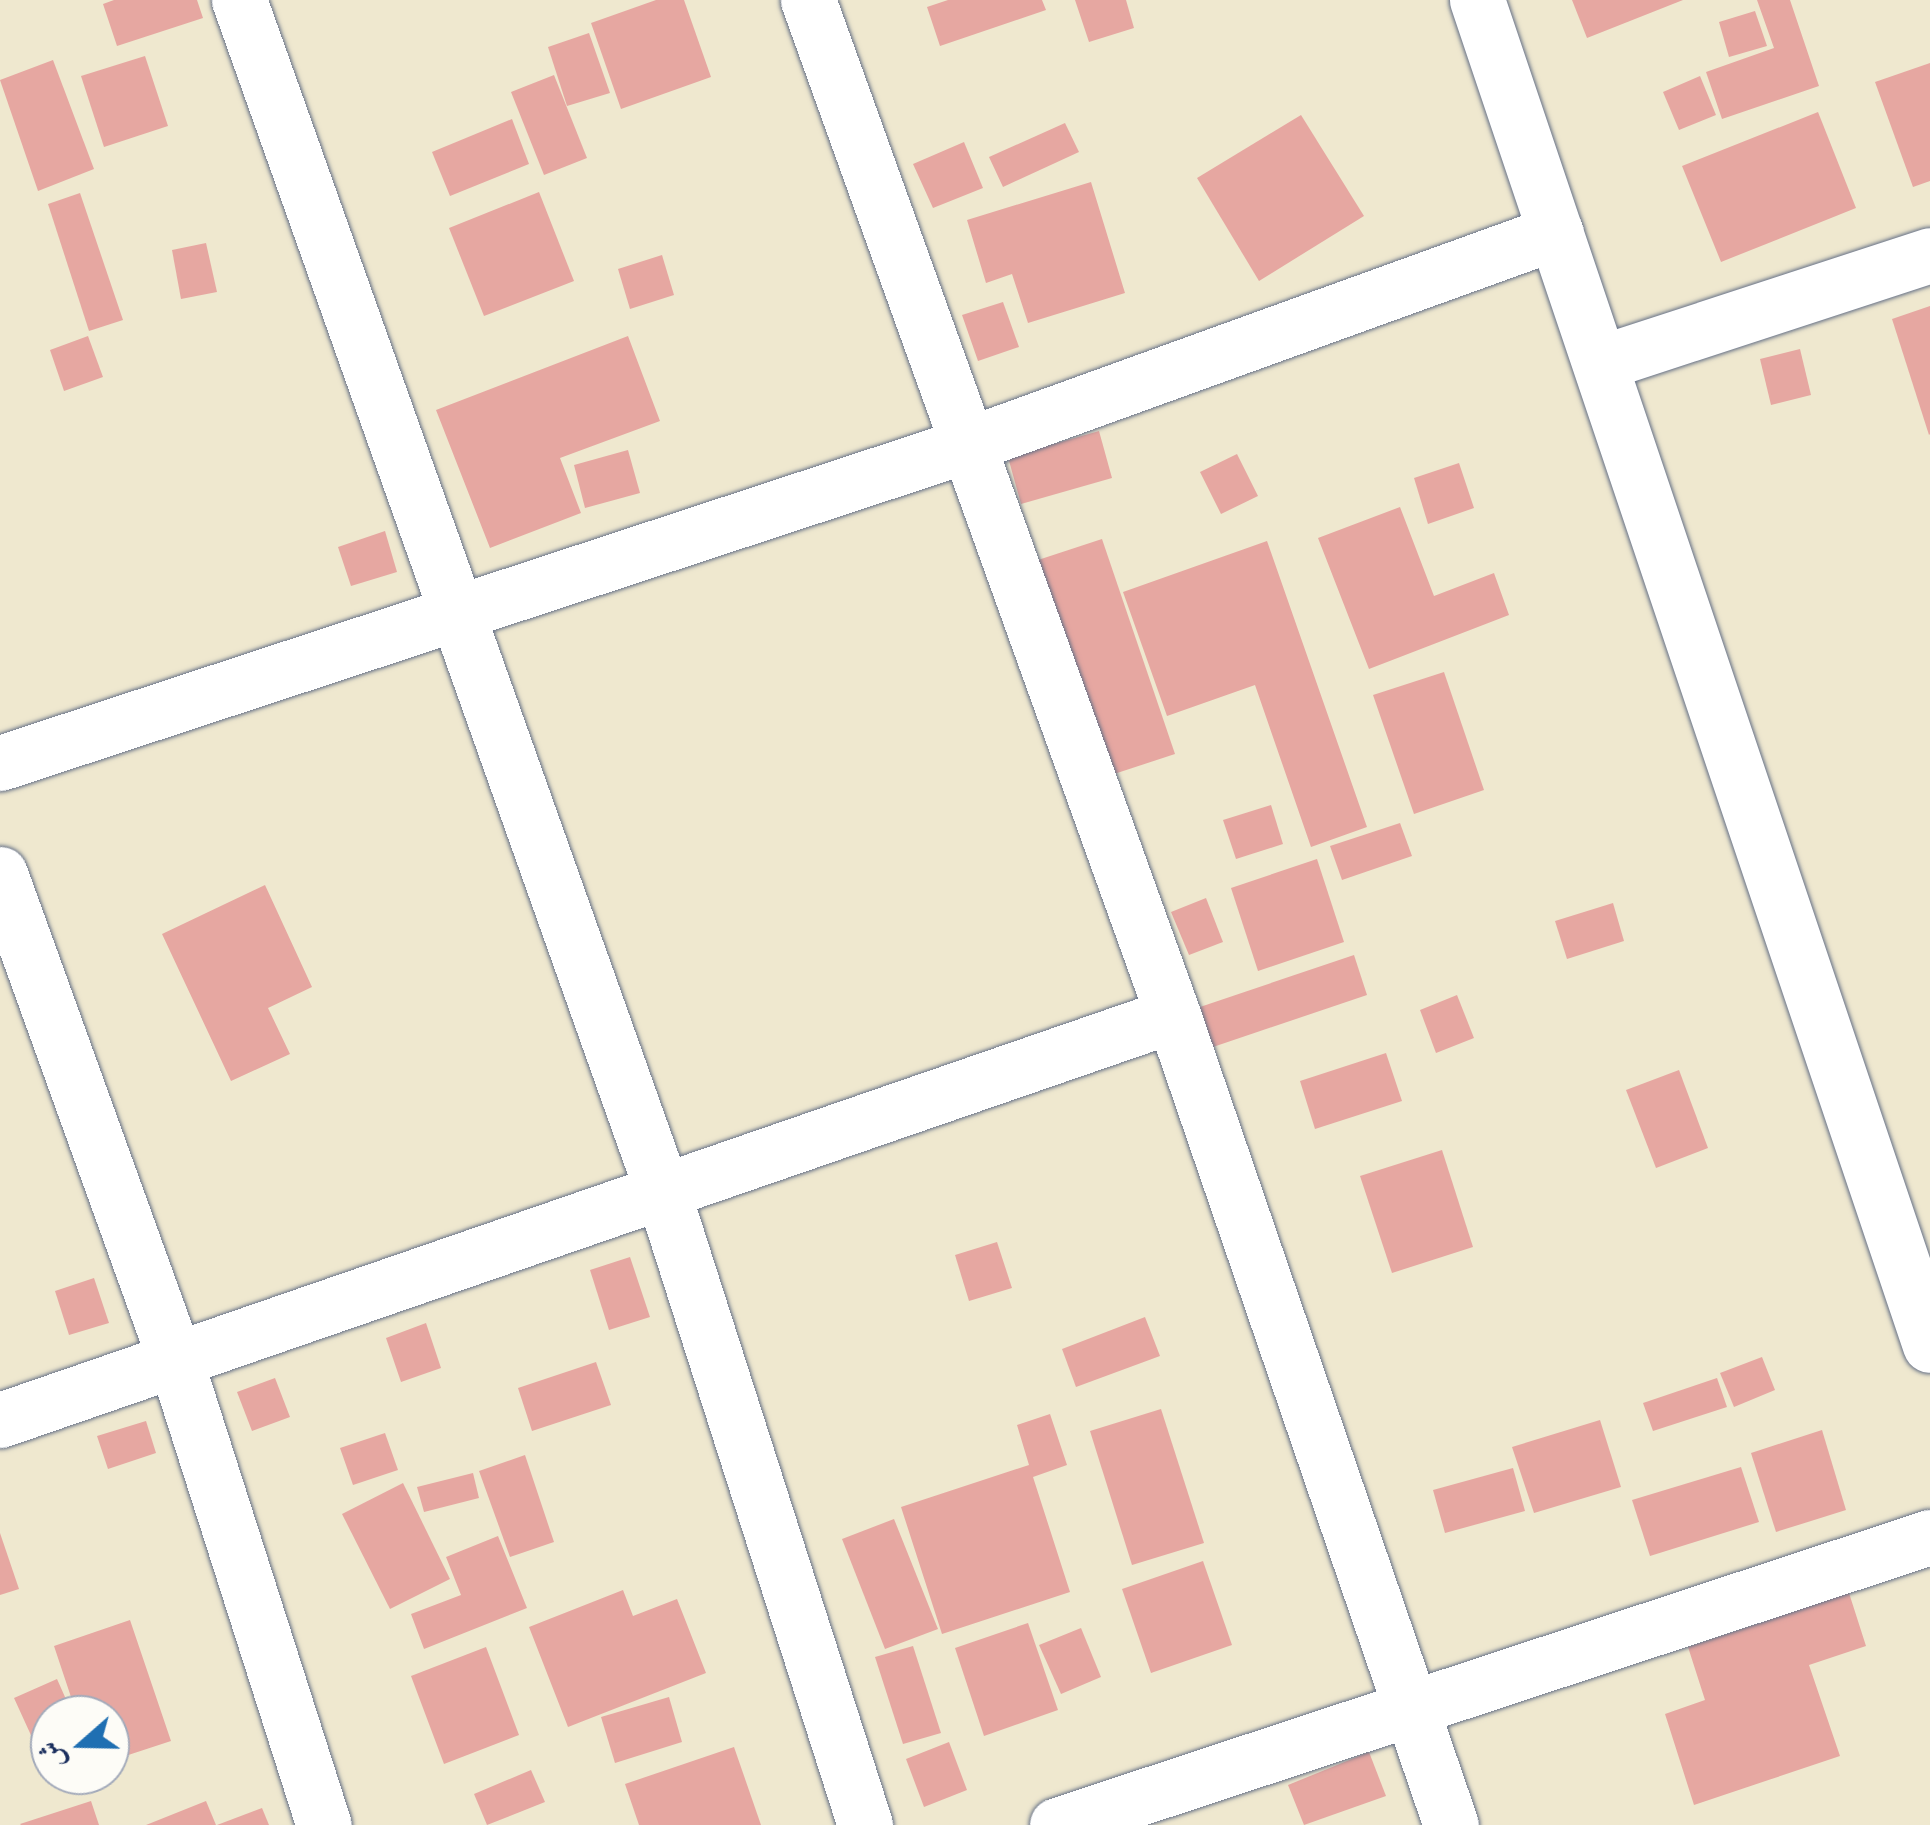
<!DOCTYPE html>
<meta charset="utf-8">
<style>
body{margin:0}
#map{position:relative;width:1930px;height:1825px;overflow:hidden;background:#efe8cf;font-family:"Sorts Mill Goudy",Amiri,serif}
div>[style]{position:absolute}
.building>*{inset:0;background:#e6a7a1}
.roads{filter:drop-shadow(0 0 2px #657086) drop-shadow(0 0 2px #657086)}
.minor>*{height:55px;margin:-27.5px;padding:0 27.5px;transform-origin:27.5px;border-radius:27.5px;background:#fff}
span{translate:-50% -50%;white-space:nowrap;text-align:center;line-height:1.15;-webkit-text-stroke:8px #fdfcf7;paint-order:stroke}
.north{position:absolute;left:30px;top:1695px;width:100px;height:100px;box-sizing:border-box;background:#fdfcf7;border:2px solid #a3aaba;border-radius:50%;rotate:250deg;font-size:28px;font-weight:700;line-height:40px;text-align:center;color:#1b2f5e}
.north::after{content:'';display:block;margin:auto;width:35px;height:45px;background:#1f6fb2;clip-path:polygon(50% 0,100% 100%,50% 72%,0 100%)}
</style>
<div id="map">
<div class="building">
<div style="clip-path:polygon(114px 0,197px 0,203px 18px,117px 46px,103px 4px)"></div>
<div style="clip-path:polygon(656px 0,684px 0,711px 77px,621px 109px,591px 23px)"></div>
<div style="clip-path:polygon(948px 0,1042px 0,1046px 10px,940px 46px,927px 7px)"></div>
<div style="clip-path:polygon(1075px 0,1126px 0,1134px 28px,1089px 42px)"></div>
<div style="clip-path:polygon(1572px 0,1683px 0,1587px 38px)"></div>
<div style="clip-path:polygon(1757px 0,1790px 0,1819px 86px,1722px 119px,1706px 72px,1774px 48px)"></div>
<div style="clip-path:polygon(1755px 11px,1767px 46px,1729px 57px,1719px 22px)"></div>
<div style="clip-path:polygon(589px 33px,610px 93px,567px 106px,548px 47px)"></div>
<div style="clip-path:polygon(145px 56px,168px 126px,104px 147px,81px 76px)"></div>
<div style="clip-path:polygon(53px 60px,94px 169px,38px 191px,0 80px)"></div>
<div style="clip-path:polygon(1930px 63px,1930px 181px,1913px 187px,1875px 82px)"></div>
<div style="clip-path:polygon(554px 75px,587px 158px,544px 175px,511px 92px)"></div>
<div style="clip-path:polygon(1700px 76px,1716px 115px,1679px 130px,1663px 92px)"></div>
<div style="clip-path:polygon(1818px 112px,1856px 208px,1721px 262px,1682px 166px)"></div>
<div style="clip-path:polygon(1301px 115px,1364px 216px,1259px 281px,1197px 178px)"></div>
<div style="clip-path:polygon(512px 119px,529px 164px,450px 196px,432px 152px)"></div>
<div style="clip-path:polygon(1065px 123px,1079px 152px,1003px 187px,989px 157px)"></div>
<div style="clip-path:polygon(964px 142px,983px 188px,933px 208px,913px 164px)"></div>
<div style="clip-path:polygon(1091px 182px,1125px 293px,1028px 323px,1012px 274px,986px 283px,967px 220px)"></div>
<div style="clip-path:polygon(539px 192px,574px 281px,484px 316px,449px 228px)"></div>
<div style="clip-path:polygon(80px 193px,123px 320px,89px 331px,48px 204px)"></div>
<div style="clip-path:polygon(206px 243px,217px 292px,181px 299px,172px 250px)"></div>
<div style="clip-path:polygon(662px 255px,674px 295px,630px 309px,618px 269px)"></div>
<div style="clip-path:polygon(1003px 302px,1019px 347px,978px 361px,962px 315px)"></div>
<div style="clip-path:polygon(1930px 306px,1930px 434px,1929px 435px,1892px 319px)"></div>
<div style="clip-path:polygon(88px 336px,103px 377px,64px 391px,50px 350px)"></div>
<div style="clip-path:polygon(628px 336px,660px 421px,560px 458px,581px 513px,490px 548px,436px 410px)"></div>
<div style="clip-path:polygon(1800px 349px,1811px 395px,1771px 405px,1760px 359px)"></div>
<div style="clip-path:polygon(1099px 431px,1112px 478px,1021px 504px,1008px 457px)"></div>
<div style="clip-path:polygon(628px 450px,640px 493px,585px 508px,574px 465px)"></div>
<div style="clip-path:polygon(1237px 454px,1258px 496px,1221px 514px,1200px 472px)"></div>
<div style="clip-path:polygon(1459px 463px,1474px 508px,1428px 524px,1414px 478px)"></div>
<div style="clip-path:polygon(1400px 507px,1434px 596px,1494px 573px,1509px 615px,1369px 669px,1318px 538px)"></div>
<div style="clip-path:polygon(385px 531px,397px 572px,351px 586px,338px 547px)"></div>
<div style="clip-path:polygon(1102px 539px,1175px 754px,1111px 775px,1038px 560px)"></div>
<div style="clip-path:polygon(1267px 541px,1367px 827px,1311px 847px,1255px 685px,1167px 716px,1123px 592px)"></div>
<div style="clip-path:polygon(1444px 672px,1484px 790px,1414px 814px,1373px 695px)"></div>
<div style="clip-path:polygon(1271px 805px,1283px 844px,1236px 859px,1223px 820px)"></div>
<div style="clip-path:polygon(1400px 823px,1412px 856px,1342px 880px,1330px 846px)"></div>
<div style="clip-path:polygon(1317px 859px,1344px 942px,1258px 971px,1231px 888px)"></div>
<div style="clip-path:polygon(265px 885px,312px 987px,268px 1008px,290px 1054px,231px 1081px,162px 934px)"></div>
<div style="clip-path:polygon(1206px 898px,1223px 942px,1189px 955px,1171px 912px)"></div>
<div style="clip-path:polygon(1613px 903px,1624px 941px,1567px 959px,1555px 921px)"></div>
<div style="clip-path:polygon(1354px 955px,1367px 995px,1213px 1047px,1200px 1007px)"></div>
<div style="clip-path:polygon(1457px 995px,1474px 1038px,1436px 1053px,1420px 1010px)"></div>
<div style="clip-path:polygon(1386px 1053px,1402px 1101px,1315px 1129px,1300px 1081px)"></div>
<div style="clip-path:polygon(1679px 1070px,1708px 1148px,1656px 1168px,1626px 1090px)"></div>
<div style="clip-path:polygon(1442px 1150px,1473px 1247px,1392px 1273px,1360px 1176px)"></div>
<div style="clip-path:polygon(997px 1242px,1012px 1288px,969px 1301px,955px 1255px)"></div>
<div style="clip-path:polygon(630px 1257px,650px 1317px,609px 1330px,590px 1270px)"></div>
<div style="clip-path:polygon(94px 1278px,109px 1323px,69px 1335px,55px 1291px)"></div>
<div style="clip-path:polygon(1145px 1317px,1160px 1356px,1076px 1387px,1062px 1349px)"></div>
<div style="clip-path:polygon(426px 1323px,441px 1368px,401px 1382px,386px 1338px)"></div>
<div style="clip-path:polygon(1762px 1357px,1775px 1390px,1734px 1407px,1720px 1373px)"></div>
<div style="clip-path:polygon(596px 1362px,611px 1405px,532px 1431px,518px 1388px)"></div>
<div style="clip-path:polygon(275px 1378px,290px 1417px,252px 1431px,237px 1392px)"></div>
<div style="clip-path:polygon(1717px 1378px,1727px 1407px,1653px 1431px,1643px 1403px)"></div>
<div style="clip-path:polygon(1161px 1409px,1204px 1543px,1132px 1565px,1090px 1431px)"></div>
<div style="clip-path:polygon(1050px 1414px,1067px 1465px,1033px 1477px,1070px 1592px,942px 1634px,901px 1507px,1029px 1465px,1017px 1425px)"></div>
<div style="clip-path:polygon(1600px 1420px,1621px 1487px,1534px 1513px,1512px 1447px)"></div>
<div style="clip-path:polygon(146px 1421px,156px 1453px,108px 1469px,97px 1436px)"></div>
<div style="clip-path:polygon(1822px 1430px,1846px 1510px,1776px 1532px,1751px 1453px)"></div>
<div style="clip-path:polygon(385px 1433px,398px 1470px,353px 1485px,340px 1448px)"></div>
<div style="clip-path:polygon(525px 1455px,554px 1542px,510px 1557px,479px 1471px)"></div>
<div style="clip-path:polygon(1741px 1467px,1759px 1522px,1650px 1556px,1632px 1500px)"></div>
<div style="clip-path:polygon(1513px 1468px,1525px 1511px,1445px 1533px,1433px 1490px)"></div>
<div style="clip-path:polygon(473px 1473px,479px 1498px,424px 1512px,417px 1487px)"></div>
<div style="clip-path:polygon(403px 1483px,450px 1579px,390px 1609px,342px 1514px)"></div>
<div style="clip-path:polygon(894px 1519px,938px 1629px,885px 1649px,842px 1539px)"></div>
<div style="clip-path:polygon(0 1533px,19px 1589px,0 1595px)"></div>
<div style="clip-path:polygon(498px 1536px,527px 1608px,424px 1649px,411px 1614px,461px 1595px,446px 1557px)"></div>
<div style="clip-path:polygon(1203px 1561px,1232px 1645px,1151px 1673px,1122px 1589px)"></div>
<div style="clip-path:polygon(623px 1590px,633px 1616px,677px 1599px,706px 1673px,568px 1727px,529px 1627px)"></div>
<div style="clip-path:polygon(1849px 1593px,1866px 1646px,1809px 1665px,1840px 1756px,1694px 1805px,1665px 1714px,1705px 1700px,1688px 1647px)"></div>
<div style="clip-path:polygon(130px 1620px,171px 1741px,110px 1761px,110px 1715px,77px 1715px,54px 1646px)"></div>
<div style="clip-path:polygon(1028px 1623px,1058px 1710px,984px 1736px,955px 1648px)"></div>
<div style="clip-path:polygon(1081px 1628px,1101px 1677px,1061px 1694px,1039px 1645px)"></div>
<div style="clip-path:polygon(913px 1646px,941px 1733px,903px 1744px,875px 1657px)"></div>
<div style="clip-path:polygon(486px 1647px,519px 1735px,444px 1764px,411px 1676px)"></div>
<div style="clip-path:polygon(57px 1679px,73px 1715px,50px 1715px,50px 1751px,40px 1755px,14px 1698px)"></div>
<div style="clip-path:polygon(669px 1697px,682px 1742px,615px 1763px,601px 1717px)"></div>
<div style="clip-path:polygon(949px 1742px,967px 1790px,924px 1807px,906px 1759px)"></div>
<div style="clip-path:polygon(734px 1747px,761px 1825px,639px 1825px,625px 1784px)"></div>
<div style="clip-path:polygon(1369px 1752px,1386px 1796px,1304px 1825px,1288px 1785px)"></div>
<div style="clip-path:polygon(531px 1770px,545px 1802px,487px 1825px,474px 1794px)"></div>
<div style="clip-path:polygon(91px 1801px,99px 1825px,21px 1825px,20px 1824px)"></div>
<div style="clip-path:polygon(206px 1801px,216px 1825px,146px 1825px)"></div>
<div style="clip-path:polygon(262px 1808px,269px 1825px,217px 1825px)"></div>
</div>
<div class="roads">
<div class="minor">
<div style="left:239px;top:0;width:1263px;rotate:70.43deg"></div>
<div style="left:662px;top:1190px;width:667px;rotate:72.27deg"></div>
<div style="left:808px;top:0;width:1079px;rotate:70.22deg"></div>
<div style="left:1173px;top:1015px;width:856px;rotate:71.06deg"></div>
<div style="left:1477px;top:0;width:1419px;rotate:71.39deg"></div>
<div style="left:1603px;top:362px;width:344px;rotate:-18.1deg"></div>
<div style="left:0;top:763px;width:1018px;rotate:-18.2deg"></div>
<div style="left:967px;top:445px;width:626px;rotate:-19.88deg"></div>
<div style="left:0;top:874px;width:516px;rotate:70.16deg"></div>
<div style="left:175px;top:1359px;width:489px;rotate:72.3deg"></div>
<div style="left:0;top:1420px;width:1241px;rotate:-19.05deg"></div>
<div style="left:1057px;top:1825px;width:919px;rotate:-18.26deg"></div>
</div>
</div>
<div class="north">ش</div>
</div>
